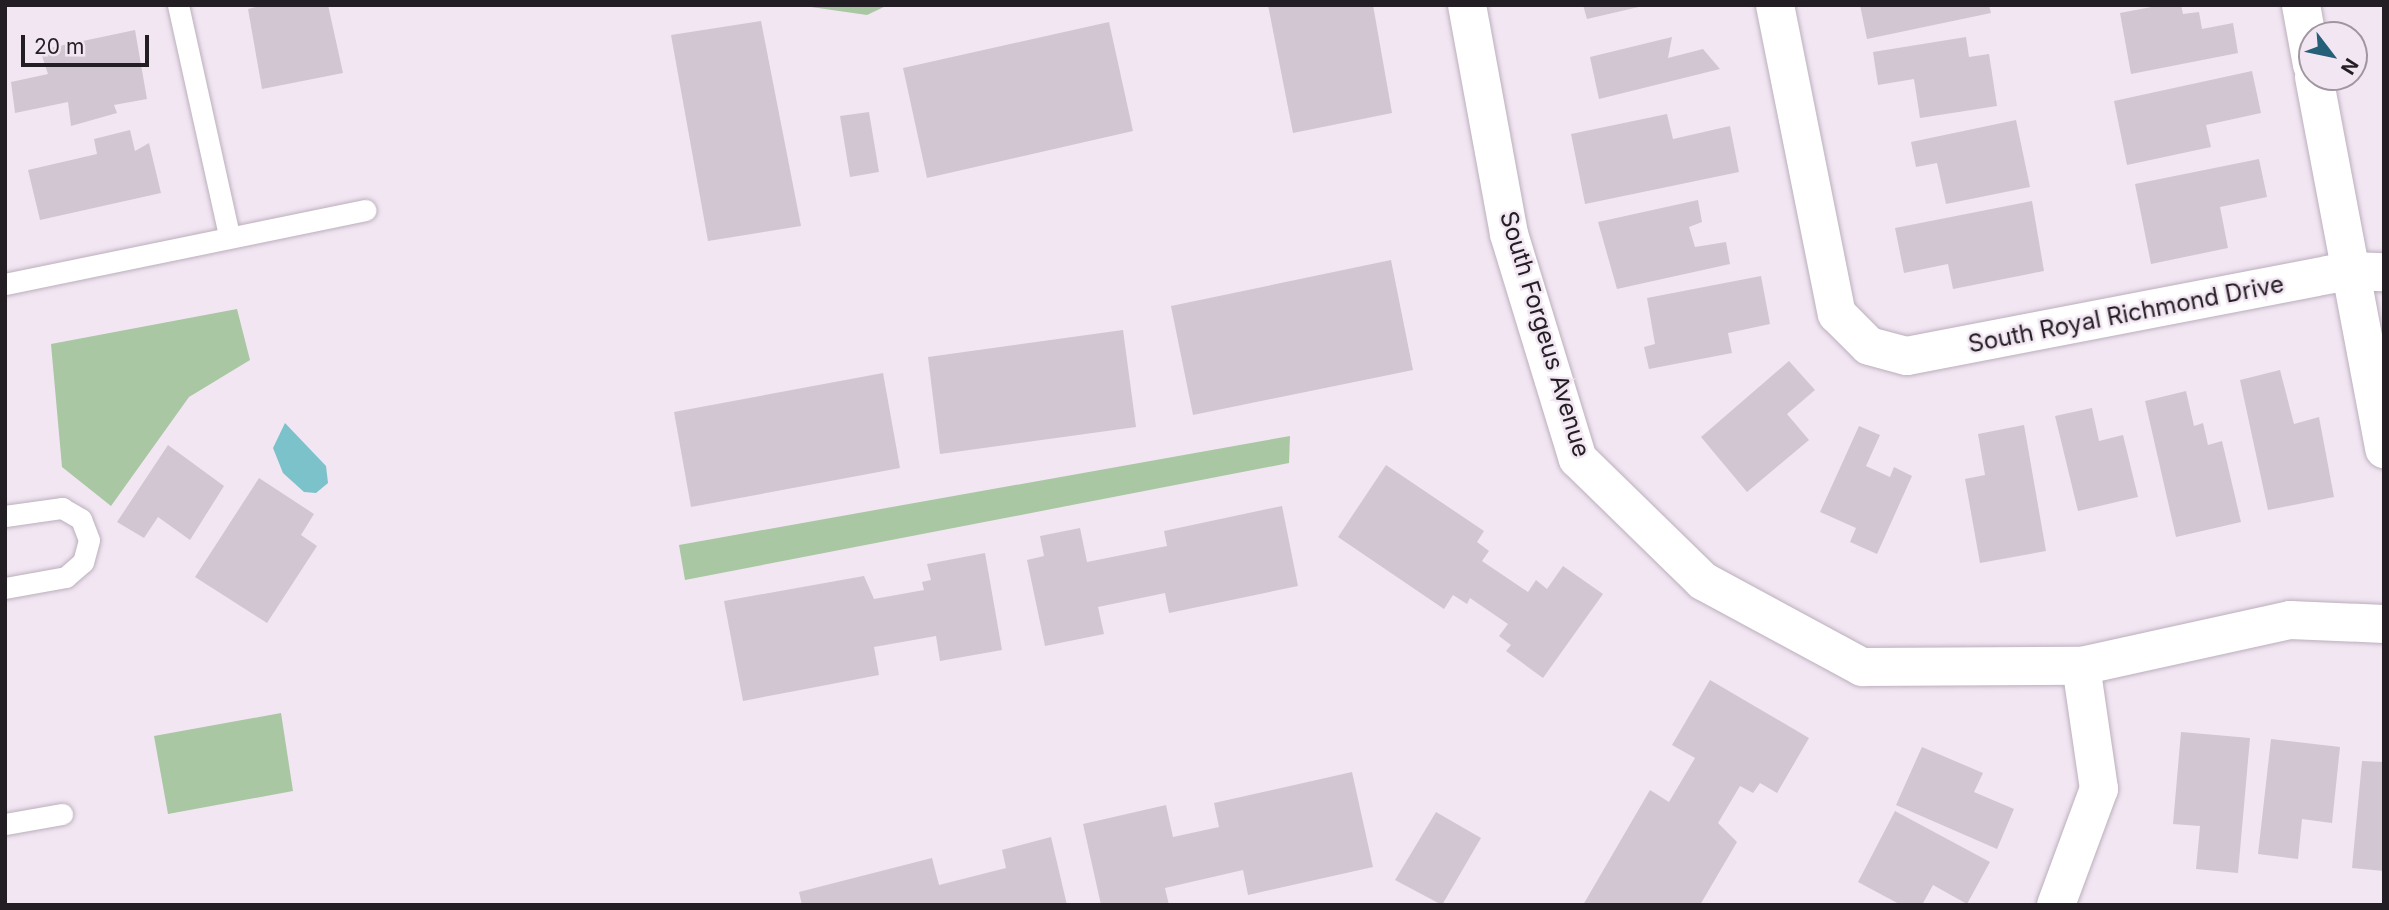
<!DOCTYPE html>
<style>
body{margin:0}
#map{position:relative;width:2389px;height:910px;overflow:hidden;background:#f2e6f3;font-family:Inter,sans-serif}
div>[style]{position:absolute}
.green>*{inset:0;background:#a9c7a2}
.water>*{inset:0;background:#7bc2ca}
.building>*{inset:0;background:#d3c6d3}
.roads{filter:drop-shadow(0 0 2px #bbafbc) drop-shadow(0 0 2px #bbafbc)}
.lane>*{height:21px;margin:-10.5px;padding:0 10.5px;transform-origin:10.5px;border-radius:10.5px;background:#fff}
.street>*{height:38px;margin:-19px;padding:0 19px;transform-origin:19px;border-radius:19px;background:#fff}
span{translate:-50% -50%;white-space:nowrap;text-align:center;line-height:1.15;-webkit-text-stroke:5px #f2e6f3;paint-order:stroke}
.street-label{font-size:24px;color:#221e23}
.frame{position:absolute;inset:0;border:7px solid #221e23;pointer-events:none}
.north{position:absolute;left:2298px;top:21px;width:70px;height:70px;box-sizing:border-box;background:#f2e6f3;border:2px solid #9f96a0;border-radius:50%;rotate:122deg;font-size:19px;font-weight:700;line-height:28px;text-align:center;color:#221e23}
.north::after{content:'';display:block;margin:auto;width:24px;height:32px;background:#255f78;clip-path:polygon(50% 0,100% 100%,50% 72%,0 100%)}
.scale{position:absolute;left:21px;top:35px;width:128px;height:32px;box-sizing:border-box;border:4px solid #221e23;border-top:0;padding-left:9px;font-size:21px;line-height:24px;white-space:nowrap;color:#221e23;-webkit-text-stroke:5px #f2e6f3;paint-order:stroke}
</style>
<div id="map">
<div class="green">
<div style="clip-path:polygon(797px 5px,888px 5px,867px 15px)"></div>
<div style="clip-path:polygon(237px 309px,250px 360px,189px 397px,111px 506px,62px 467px,51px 344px)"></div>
<div style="clip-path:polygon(1290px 436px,1289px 463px,685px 580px,679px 545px)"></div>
<div style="clip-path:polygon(281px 713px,293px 791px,168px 814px,154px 736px)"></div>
</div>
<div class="water">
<div style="clip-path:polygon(285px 423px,326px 466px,328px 483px,316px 493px,304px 492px,283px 473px,273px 448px)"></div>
</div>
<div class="building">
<div style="clip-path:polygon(264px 5px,328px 5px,343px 73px,262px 89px,248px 9px)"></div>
<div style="clip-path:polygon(1268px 5px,1373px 5px,1392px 113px,1293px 133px)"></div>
<div style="clip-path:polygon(1583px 5px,1643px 5px,1643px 6px,1587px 19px)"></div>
<div style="clip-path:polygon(1860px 5px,1989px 5px,1991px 13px,1867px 39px)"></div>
<div style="clip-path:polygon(2162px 5px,2181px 5px,2183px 14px,2199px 12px,2202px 29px,2233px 23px,2238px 53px,2131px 74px,2120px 13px)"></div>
<div style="clip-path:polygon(761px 21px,801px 226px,708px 241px,671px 35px)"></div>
<div style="clip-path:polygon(1109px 22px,1133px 131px,927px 178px,903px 68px)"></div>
<div style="clip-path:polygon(135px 30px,147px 99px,114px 105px,117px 113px,71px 126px,68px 102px,15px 113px,11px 82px,48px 74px,40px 50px)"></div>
<div style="clip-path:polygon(1672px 37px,1668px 58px,1703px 49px,1720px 69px,1599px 99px,1590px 57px)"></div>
<div style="clip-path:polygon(1966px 37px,1969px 57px,1989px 54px,1997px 106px,1920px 118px,1914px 79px,1878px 85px,1873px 52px)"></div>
<div style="clip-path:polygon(2252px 71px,2261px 113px,2206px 125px,2211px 147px,2127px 165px,2114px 101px)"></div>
<div style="clip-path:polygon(869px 112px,879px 172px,850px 177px,840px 116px)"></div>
<div style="clip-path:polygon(1667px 114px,1673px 139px,1730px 126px,1739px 172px,1585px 204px,1571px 134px)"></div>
<div style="clip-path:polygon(2016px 120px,2030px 187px,1946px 204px,1937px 163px,1916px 167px,1911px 142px)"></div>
<div style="clip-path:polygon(130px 130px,135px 151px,149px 143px,161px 193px,40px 220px,28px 170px,97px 154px,94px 139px)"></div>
<div style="clip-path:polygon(2259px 159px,2267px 197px,2220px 207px,2228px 248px,2151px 264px,2135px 184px)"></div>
<div style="clip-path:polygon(1698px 200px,1702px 222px,1689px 227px,1695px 247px,1726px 242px,1730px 264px,1617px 289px,1598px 222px)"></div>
<div style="clip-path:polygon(2032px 201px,2044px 271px,1953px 289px,1948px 264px,1904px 273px,1895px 228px)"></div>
<div style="clip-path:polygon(1391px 260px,1413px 370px,1193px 415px,1171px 306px)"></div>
<div style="clip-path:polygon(1761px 276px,1770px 324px,1728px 333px,1732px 353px,1649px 369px,1644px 347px,1655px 344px,1647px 298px)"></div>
<div style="clip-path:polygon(1123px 330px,1136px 427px,940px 454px,928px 357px)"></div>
<div style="clip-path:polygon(1789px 361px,1815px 390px,1787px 414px,1809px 440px,1747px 492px,1701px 437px)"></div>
<div style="clip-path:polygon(2280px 370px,2294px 424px,2319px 417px,2334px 497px,2268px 510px,2240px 380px)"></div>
<div style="clip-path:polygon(883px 373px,900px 468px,691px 507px,674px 412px)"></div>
<div style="clip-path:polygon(2186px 391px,2194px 426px,2203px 423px,2208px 445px,2222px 441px,2241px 522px,2176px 537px,2145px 401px)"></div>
<div style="clip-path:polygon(2092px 408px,2099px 441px,2123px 435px,2138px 497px,2078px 511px,2055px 416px)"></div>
<div style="clip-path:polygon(2024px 425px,2046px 551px,1980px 563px,1965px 479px,1985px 475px,1978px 434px)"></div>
<div style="clip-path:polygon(1859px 426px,1880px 435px,1866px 466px,1890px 477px,1894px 467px,1912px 476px,1877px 554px,1850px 542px,1856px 528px,1820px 512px)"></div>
<div style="clip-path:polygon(168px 445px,224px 486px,190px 540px,158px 517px,144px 538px,117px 522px)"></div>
<div style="clip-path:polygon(1386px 465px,1484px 531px,1477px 542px,1489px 551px,1482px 561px,1528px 592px,1536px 580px,1547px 589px,1563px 566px,1603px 594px,1543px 678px,1506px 651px,1511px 645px,1499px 636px,1508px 624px,1470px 598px,1467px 604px,1453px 595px,1444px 609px,1338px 537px)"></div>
<div style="clip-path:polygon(259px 478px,314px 514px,301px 535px,317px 546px,267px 623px,195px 577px)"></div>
<div style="clip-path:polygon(1282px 506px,1298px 586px,1169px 613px,1165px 593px,1098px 607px,1104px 634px,1045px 646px,1027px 560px,1044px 556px,1040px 536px,1080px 528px,1087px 562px,1167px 546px,1164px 531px)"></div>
<div style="clip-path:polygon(985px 553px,1002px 650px,940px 661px,936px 636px,874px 647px,879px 675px,743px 701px,724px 601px,864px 576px,874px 599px,924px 590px,922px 582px,931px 580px,927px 564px)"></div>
<div style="clip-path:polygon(1710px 680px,1809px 738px,1777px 793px,1760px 783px,1753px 793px,1740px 786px,1718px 823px,1737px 842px,1700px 905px,1583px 905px,1650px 790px,1669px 802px,1695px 758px,1672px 745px)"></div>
<div style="clip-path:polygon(2181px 732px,2250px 738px,2238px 873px,2196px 869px,2200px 826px,2173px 824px)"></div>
<div style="clip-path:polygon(2271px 739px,2340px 747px,2332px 823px,2302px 819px,2298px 859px,2258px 854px)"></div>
<div style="clip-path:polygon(1922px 747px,1983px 773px,1974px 792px,2014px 809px,1997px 849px,1896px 805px)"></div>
<div style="clip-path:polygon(2362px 761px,2384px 762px,2384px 871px,2352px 868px)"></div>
<div style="clip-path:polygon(1352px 772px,1373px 867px,1248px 895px,1243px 870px,1165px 888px,1169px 905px,1101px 905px,1083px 824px,1166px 805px,1173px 837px,1219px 827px,1214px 803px)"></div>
<div style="clip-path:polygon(1895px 811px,1990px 862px,1967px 904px,1933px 885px,1922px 905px,1901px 905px,1858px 882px)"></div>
<div style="clip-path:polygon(1436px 812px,1481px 838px,1442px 905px,1395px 880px)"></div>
<div style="clip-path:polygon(1051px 837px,1067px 905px,802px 905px,799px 892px,932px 858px,939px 885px,1006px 868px,1002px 850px)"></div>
</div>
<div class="roads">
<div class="lane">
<div style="left:178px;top:5px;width:236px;rotate:77.5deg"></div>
<div style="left:5px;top:284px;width:368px;rotate:-11.6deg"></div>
<div style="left:5px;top:516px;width:58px;rotate:-8deg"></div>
<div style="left:62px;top:508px;width:22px;rotate:30deg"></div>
<div style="left:81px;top:519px;width:22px;rotate:69deg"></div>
<div style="left:89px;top:540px;width:23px;rotate:105deg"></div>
<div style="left:83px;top:562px;width:23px;rotate:139deg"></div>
<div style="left:66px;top:577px;width:62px;rotate:169.8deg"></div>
<div style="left:5px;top:824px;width:58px;rotate:-10deg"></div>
</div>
<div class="street">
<div style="left:1467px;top:5px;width:233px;rotate:79.6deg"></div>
<div style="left:1509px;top:234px;width:235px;rotate:73deg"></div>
<div style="left:1578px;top:459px;width:175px;rotate:44.3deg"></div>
<div style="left:1703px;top:581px;width:181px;rotate:28.4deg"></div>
<div style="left:1862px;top:667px;width:219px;rotate:-0.3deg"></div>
<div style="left:2081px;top:666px;width:214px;rotate:-12.4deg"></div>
<div style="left:2290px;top:620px;width:94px;rotate:2.4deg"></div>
<div style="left:1775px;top:5px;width:315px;rotate:78.7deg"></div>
<div style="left:1837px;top:314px;width:45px;rotate:45deg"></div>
<div style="left:1869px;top:346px;width:39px;rotate:15deg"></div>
<div style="left:1907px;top:356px;width:451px;rotate:-10.9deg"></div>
<div style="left:2350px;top:271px;width:34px;rotate:2deg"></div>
<div style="left:2301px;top:5px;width:61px;rotate:79.6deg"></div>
<div style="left:2314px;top:77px;width:379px;rotate:79.3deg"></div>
<div style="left:2056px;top:905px;width:124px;rotate:-69.7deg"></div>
<div style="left:2099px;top:789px;width:124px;rotate:-98.3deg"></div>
</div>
</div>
<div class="street-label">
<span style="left:2126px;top:314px;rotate:-11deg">South Royal Richmond Drive</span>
<span style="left:1545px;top:334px;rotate:73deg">South Forgeus Avenue</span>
</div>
<div class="frame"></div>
<div class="north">N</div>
<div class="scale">20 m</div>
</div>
